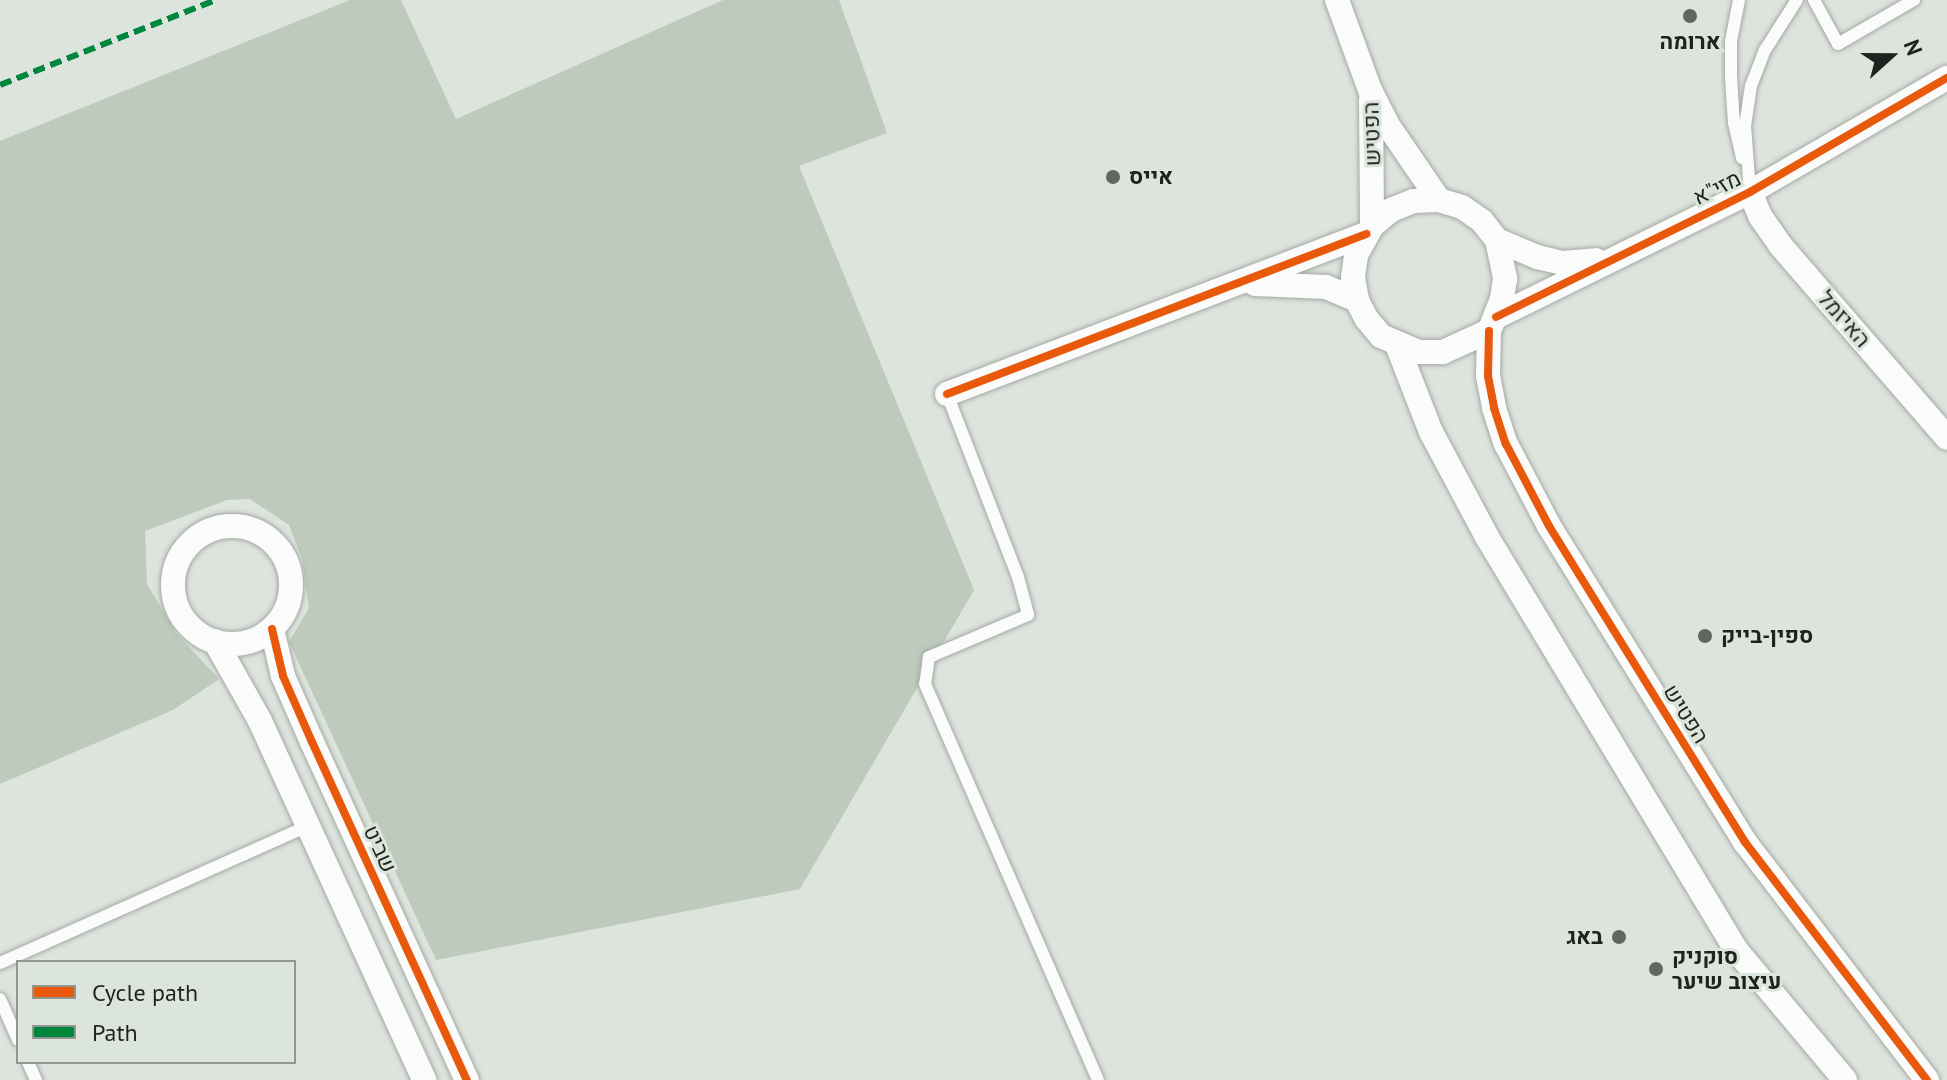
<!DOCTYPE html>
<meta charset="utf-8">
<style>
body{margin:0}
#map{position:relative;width:1947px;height:1080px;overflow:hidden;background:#dde3dd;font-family:"PT Sans",Heebo,sans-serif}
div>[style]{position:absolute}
.green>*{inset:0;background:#bdcabc}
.roads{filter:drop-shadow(0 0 2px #a4a9a4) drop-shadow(0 0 2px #a4a9a4)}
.lane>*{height:12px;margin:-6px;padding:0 6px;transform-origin:6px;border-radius:6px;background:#fafbfa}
.street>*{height:24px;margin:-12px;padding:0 12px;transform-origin:12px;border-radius:12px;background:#fafbfa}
.street>.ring{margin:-12px;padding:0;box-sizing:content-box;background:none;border:24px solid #fafbfa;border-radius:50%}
.quiet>*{height:6px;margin-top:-3px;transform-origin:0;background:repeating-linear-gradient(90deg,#00873e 0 12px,transparent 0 18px)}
.cycleway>*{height:8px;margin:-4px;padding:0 4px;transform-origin:4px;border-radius:4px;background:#e8590c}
.dots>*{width:22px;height:22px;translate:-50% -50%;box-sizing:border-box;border:4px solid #dbe5db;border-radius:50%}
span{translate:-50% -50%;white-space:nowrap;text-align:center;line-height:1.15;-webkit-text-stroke:6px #dbe5db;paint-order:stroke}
.poi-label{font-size:22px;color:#1f231f;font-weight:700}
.left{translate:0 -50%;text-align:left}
.right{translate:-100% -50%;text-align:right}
.street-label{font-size:22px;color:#1f231f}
.legend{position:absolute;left:16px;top:960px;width:280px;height:104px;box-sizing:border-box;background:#dbe5db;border:2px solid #909790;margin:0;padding:10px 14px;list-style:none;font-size:24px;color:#1f231f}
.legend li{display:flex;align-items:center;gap:16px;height:40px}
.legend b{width:40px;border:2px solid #909790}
.north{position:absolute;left:1851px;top:16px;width:80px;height:80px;-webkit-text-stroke:6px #dbe5db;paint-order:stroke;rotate:69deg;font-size:22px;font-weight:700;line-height:32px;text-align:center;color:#1f231f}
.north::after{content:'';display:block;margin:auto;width:28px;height:36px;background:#1f231f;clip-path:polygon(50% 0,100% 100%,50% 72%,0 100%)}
</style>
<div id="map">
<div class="green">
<div style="clip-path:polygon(350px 0,401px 0,456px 119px,723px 0,839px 0,887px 133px,799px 166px,974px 590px,800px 889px,436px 960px,289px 642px,309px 608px,302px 559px,289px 525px,250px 499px,227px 500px,145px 531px,147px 584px,176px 633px,219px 679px,173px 710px,0 784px,0 141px)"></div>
</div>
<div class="roads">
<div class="lane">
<div style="left:1739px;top:0;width:42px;rotate:101deg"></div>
<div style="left:1731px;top:41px;width:37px;rotate:90deg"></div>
<div style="left:1731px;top:78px;width:45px;rotate:86.2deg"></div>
<div style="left:1734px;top:123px;width:36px;rotate:77deg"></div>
<div style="left:1814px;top:0;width:50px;rotate:61.4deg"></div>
<div style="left:1838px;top:44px;width:88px;rotate:-30.1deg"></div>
<div style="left:1750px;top:192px;width:66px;rotate:-94.3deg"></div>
<div style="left:1745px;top:126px;width:40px;rotate:-81.5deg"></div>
<div style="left:1751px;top:86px;width:39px;rotate:-69deg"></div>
<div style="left:1765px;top:50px;width:59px;rotate:-57.4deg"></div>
<div style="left:947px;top:394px;width:196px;rotate:68.8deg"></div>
<div style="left:1018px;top:577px;width:39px;rotate:75deg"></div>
<div style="left:1028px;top:615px;width:108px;rotate:157deg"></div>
<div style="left:929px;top:657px;width:27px;rotate:98deg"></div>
<div style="left:925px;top:684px;width:432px;rotate:66.4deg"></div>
<div style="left:0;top:963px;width:337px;rotate:-24deg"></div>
<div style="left:0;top:999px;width:45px;rotate:66.3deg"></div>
<div style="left:28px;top:1062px;width:20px;rotate:66deg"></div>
</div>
<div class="street">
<div style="left:1337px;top:0;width:96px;rotate:69.9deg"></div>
<div style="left:1370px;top:90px;width:38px;rotate:63deg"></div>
<div style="left:1387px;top:124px;width:92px;rotate:55.6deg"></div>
<div style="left:1371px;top:100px;width:126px;rotate:89.5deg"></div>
<div style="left:1750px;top:192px;width:26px;rotate:67deg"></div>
<div style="left:1760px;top:216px;width:35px;rotate:55deg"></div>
<div style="left:1780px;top:245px;width:255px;rotate:49.1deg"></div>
<div style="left:1439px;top:200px;width:24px;rotate:17deg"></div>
<div style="left:1462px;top:207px;width:24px;rotate:35deg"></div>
<div style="left:1482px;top:221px;width:24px;rotate:52deg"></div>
<div style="left:1497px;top:240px;width:40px;rotate:78deg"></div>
<div style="left:1505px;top:279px;width:20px;rotate:99deg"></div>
<div style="left:1502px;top:299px;width:35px;rotate:112deg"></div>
<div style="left:1489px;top:331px;width:51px;rotate:155.5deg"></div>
<div style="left:1443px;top:352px;width:24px;rotate:180deg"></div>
<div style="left:1419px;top:352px;width:41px;rotate:-157.2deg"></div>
<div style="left:1381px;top:336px;width:23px;rotate:-130deg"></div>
<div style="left:1366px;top:318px;width:20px;rotate:-117deg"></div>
<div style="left:1357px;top:300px;width:23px;rotate:-100deg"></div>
<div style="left:1353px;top:277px;width:22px;rotate:-82deg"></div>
<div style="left:1356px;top:255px;width:33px;rotate:-61deg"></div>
<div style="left:1372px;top:226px;width:25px;rotate:-40deg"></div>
<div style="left:1391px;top:210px;width:24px;rotate:-22deg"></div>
<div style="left:1413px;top:201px;width:26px;rotate:-2deg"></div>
<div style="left:1497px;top:240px;width:43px;rotate:23deg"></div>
<div style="left:1537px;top:257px;width:27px;rotate:13deg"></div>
<div style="left:1563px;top:263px;width:33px;rotate:-5deg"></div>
<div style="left:1255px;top:284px;width:71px;rotate:2.4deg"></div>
<div style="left:1326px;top:287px;width:34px;rotate:23deg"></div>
<div style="left:1496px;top:317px;width:283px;rotate:-26.2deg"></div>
<div style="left:1750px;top:192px;width:228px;rotate:-30.1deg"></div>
<div style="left:1489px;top:331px;width:45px;rotate:91.3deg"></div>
<div style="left:1488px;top:376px;width:33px;rotate:79deg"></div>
<div style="left:1494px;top:408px;width:38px;rotate:72deg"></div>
<div style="left:1506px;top:444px;width:93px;rotate:62.3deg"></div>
<div style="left:1549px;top:526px;width:372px;rotate:58.2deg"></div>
<div style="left:1745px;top:842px;width:300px;rotate:52.6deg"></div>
<div style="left:1397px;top:345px;width:93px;rotate:68.7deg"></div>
<div style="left:1431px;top:432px;width:119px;rotate:61.9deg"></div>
<div style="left:1487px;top:537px;width:482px;rotate:58.9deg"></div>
<div style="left:1736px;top:950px;width:170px;rotate:50deg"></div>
<div style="left:947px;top:394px;width:449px;rotate:-20.9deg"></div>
<div class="ring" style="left:173px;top:526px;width:94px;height:94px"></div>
<div style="left:272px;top:629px;width:48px;rotate:76.8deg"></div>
<div style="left:283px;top:676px;width:72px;rotate:66.3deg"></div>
<div style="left:312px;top:742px;width:372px;rotate:65.4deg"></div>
<div style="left:215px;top:641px;width:92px;rotate:60.6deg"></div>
<div style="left:260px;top:721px;width:395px;rotate:65.4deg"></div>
</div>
</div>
<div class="quiet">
<div style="left:0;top:85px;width:232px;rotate:-21.5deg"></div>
</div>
<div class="cycleway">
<div style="left:1496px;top:317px;width:283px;rotate:-26.2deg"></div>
<div style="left:1750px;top:192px;width:228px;rotate:-30.1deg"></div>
<div style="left:1489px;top:331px;width:45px;rotate:91.3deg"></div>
<div style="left:1488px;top:376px;width:33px;rotate:79deg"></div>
<div style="left:1494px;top:408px;width:38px;rotate:72deg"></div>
<div style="left:1506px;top:444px;width:93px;rotate:62.3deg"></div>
<div style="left:1549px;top:526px;width:372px;rotate:58.2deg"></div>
<div style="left:1745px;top:842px;width:300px;rotate:52.6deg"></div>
<div style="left:947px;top:394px;width:449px;rotate:-20.9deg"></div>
<div style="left:272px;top:629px;width:48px;rotate:76.8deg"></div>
<div style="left:283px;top:676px;width:72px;rotate:66.3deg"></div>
<div style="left:312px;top:742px;width:372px;rotate:65.4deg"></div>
</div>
<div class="dots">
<div style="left:1690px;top:16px;background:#626662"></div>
<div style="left:1113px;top:177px;background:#626662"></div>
<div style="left:1705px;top:636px;background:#626662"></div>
<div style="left:1619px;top:937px;background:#626662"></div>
<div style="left:1656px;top:969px;background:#626662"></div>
</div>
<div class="poi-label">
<span style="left:1690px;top:42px">ארומה</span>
<span class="left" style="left:1129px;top:177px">אייס</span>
<span class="left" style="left:1721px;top:636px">ספין-בייק</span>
<span class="right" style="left:1603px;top:937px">באג</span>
<span class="left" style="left:1672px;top:969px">סוקניק<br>עיצוב שיער</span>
</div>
<div class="street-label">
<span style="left:1372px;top:134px;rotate:-92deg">הפטיש</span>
<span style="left:1717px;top:188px;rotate:-26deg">מזי"א</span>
<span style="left:1844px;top:319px;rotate:49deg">האיזמל</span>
<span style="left:1686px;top:714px;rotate:58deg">הפטיש</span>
<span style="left:380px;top:849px;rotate:65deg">שביט</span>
</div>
<ul class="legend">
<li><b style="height:10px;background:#e8590c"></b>Cycle path</li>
<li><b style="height:10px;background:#00873e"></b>Path</li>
</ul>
<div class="north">N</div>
</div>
